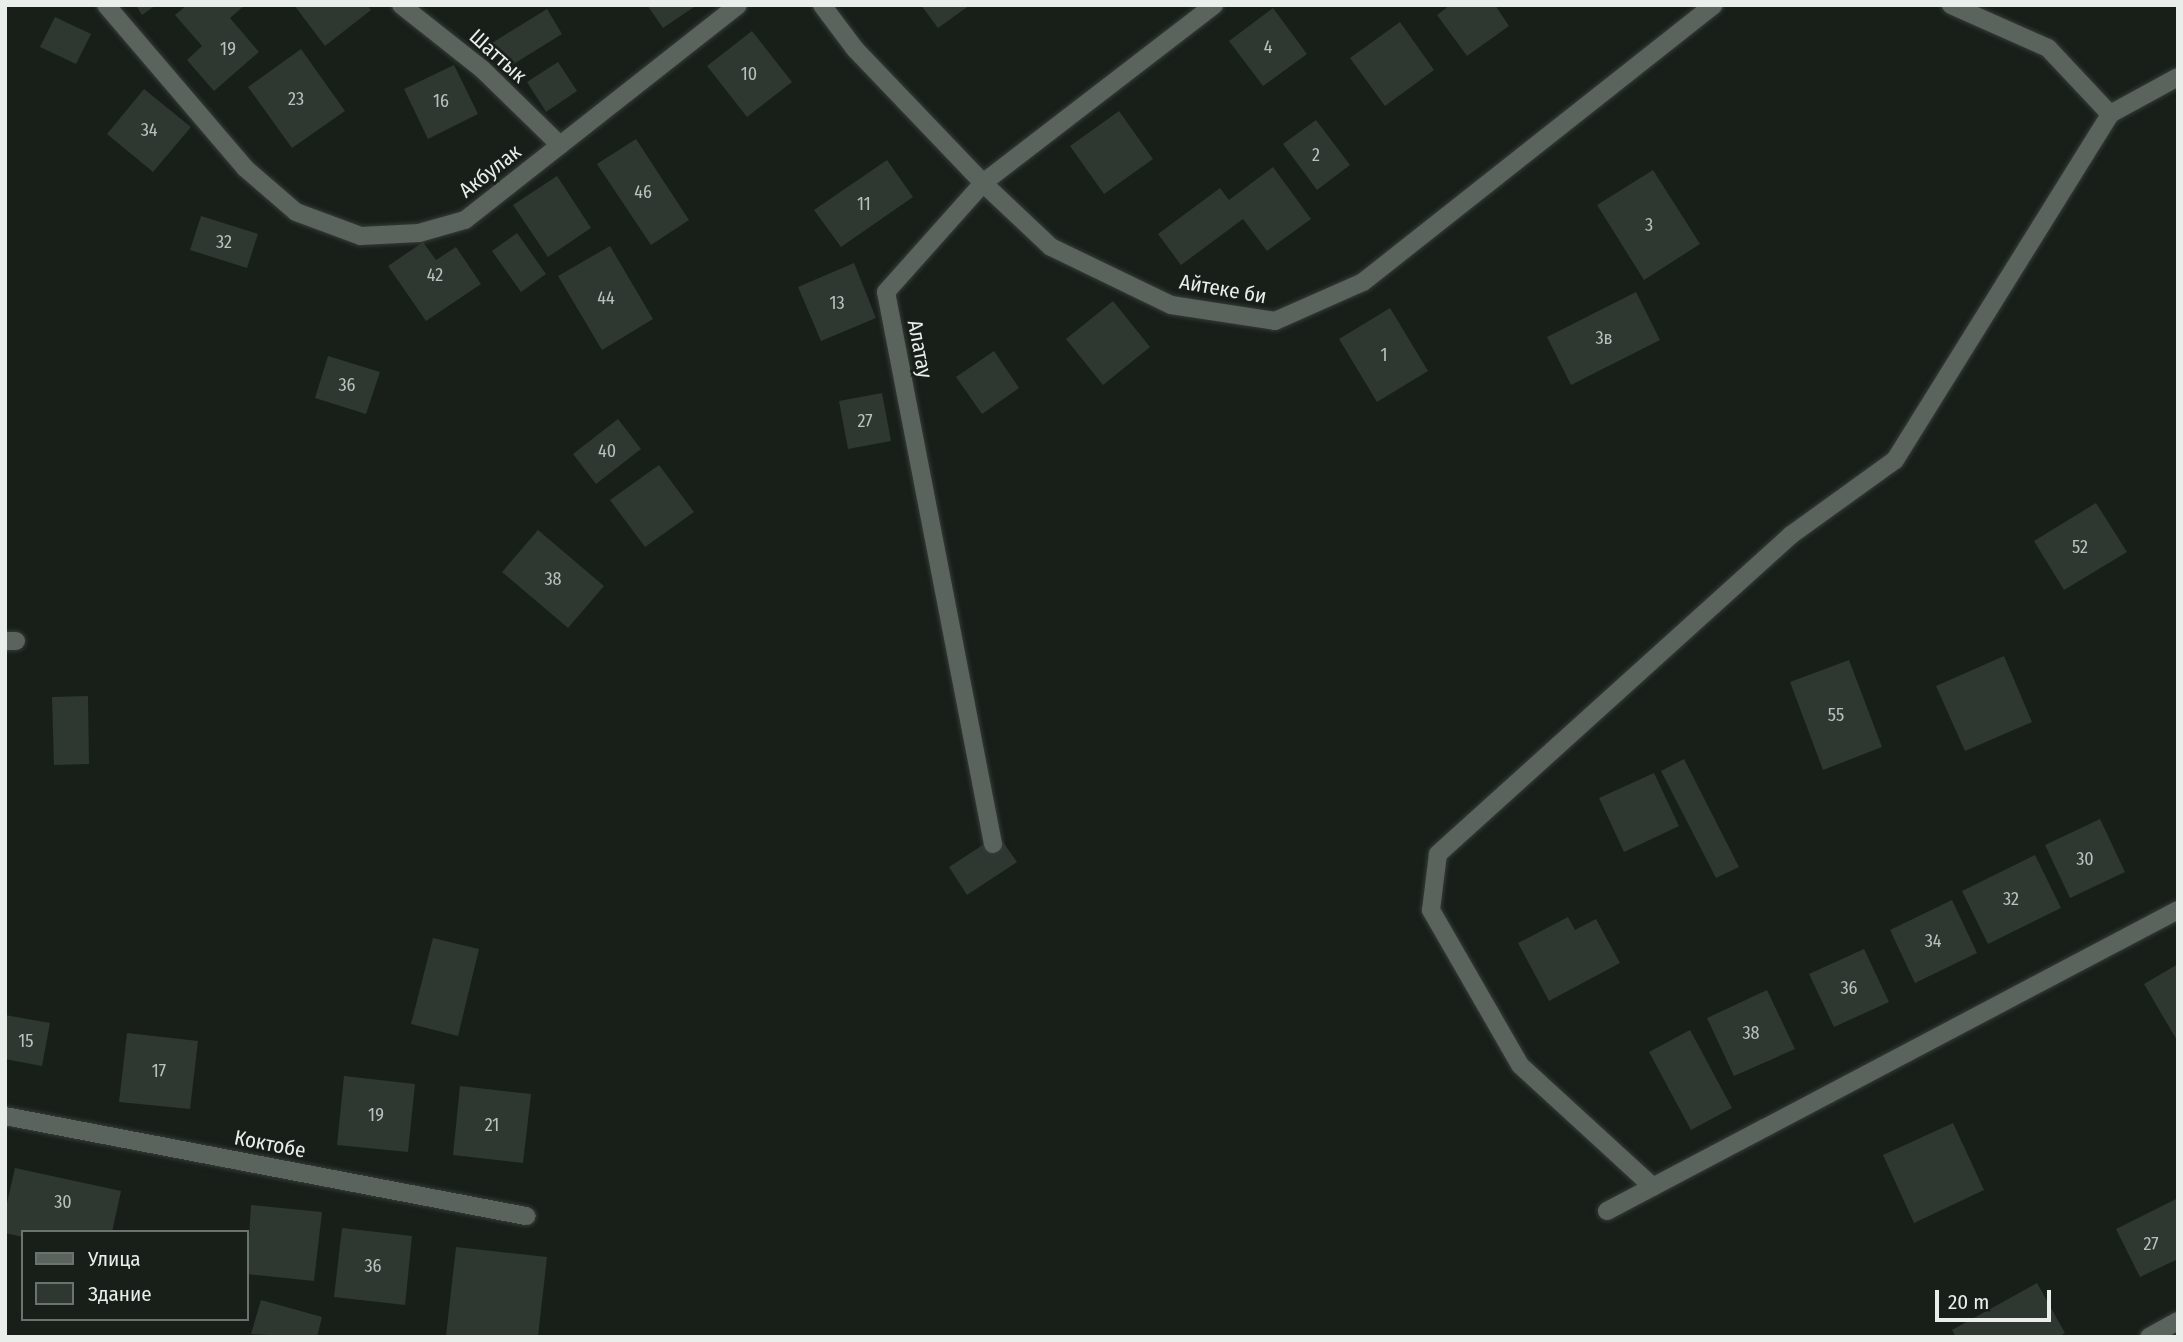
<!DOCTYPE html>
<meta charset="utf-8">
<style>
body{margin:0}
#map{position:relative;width:2183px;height:1342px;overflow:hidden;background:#181f19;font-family:"Fira Sans Condensed",sans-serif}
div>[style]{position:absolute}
.building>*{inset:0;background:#2f3731}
.roads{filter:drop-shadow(0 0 2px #363b37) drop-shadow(0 0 2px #363b37)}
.service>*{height:18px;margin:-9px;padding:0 9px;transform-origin:9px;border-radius:9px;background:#5a635c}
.minor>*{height:18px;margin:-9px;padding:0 9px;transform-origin:9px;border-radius:9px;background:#5a635c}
span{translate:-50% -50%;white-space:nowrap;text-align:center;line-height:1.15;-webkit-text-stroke:5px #181f19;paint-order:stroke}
.number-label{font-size:18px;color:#bac0bc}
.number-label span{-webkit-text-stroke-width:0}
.street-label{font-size:21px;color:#e9eeea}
.frame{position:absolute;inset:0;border:7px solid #e9eeea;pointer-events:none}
.legend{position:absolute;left:21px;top:1230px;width:228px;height:91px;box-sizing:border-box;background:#181f19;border:2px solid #6c726d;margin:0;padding:9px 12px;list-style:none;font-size:21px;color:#e9eeea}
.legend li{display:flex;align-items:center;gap:14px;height:35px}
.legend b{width:35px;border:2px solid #6c726d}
.scale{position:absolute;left:1935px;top:1290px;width:116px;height:32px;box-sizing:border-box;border:4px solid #e9eeea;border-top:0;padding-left:9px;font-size:21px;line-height:24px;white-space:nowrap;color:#e9eeea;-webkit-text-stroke:5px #181f19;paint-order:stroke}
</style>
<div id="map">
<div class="building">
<div style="clip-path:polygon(136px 5px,156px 5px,142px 15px)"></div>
<div style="clip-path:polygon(187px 5px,245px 5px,230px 18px,259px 52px,214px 91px,187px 60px,202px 46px,175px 15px)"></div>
<div style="clip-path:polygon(294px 5px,367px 5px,371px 10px,325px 46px)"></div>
<div style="clip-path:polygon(647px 5px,697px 5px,663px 28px)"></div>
<div style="clip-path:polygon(921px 5px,970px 5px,938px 28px)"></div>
<div style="clip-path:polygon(1450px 5px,1495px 5px,1509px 26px,1467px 56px,1437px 15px)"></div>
<div style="clip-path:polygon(1273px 8px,1307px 54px,1263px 86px,1229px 41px)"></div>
<div style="clip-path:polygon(547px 9px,562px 34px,507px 68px,492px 43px)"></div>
<div style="clip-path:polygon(55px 17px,91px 34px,76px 64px,40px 47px)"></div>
<div style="clip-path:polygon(1400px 22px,1434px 70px,1385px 106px,1350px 58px)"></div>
<div style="clip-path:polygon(752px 31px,792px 82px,747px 117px,707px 66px)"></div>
<div style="clip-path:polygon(301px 49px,345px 111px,292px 148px,248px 87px)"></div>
<div style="clip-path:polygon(558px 62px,577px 91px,546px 112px,527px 82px)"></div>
<div style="clip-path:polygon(454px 65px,478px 114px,428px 139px,404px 89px)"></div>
<div style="clip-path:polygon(144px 89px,191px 127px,153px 172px,107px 134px)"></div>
<div style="clip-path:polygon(1119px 111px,1153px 159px,1104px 194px,1070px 146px)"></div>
<div style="clip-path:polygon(1316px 120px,1350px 165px,1317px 190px,1283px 144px)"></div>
<div style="clip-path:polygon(636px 139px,689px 220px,651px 245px,597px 164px)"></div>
<div style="clip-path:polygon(887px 160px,913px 197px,841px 247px,814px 210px)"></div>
<div style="clip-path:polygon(1273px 167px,1311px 219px,1267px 251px,1243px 219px,1181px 265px,1158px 234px,1220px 188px,1229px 200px)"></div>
<div style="clip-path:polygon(1653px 170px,1700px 244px,1644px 280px,1597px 205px)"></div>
<div style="clip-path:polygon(557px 176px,591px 228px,548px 257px,513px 205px)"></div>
<div style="clip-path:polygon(201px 216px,258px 234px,247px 268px,190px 250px)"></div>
<div style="clip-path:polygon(517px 233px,546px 274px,521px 292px,492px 251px)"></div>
<div style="clip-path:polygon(423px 242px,436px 260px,456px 247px,481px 284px,426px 321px,388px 266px)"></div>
<div style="clip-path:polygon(610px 246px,653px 319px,602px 350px,558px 276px)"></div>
<div style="clip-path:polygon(854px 263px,876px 318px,821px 341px,798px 287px)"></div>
<div style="clip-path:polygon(1636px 292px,1660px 340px,1571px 385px,1547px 337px)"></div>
<div style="clip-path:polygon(1113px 301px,1150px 347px,1103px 385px,1066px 339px)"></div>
<div style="clip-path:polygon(1390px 308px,1428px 371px,1377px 402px,1339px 339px)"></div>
<div style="clip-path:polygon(994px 351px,1019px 388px,982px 414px,956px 377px)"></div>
<div style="clip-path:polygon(328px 356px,380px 372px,366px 414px,315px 398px)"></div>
<div style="clip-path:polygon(882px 393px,891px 441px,848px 449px,839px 401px)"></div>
<div style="clip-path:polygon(618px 419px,641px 449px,596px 484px,573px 454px)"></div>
<div style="clip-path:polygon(659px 465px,694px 512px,645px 547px,610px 500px)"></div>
<div style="clip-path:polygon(2096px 503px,2127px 552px,2064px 590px,2034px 541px)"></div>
<div style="clip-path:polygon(538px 530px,604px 586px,568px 628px,502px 572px)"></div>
<div style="clip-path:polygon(2004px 656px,2032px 722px,1965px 751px,1936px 686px)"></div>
<div style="clip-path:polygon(1849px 660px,1882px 747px,1823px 770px,1790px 682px)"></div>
<div style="clip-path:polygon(88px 696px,89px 764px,54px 765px,52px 697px)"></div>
<div style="clip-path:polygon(1684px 759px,1739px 867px,1716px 878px,1661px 771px)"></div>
<div style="clip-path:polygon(1654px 773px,1679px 826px,1624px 852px,1599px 798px)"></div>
<div style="clip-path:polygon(2100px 819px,2125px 872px,2070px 898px,2045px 845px)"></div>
<div style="clip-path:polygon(998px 835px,1017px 862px,967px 895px,949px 867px)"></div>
<div style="clip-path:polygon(2035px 855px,2061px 908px,1988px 944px,1962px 891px)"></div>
<div style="clip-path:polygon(1952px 900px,1977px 953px,1915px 983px,1890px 930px)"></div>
<div style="clip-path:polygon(1568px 917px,1575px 930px,1596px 919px,1620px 963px,1549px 1001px,1518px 943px)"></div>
<div style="clip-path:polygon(433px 938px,479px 949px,458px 1036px,411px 1024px)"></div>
<div style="clip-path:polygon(1864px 949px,1889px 1002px,1834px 1027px,1809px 974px)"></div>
<div style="clip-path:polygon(2178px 964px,2178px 1042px,2144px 984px)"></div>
<div style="clip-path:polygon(1767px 990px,1795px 1049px,1734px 1076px,1707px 1018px)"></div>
<div style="clip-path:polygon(5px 1015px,50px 1023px,42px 1066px,5px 1059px)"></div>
<div style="clip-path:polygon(1690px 1030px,1732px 1108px,1691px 1130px,1649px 1052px)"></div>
<div style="clip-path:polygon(127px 1033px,198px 1041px,190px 1109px,119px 1102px)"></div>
<div style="clip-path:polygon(344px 1076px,415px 1084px,408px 1152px,337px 1145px)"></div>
<div style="clip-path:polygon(460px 1086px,531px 1094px,523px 1163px,453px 1155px)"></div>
<div style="clip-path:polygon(1953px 1123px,1984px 1190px,1914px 1223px,1883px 1155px)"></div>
<div style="clip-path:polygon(15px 1168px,121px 1191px,112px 1232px,23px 1232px,23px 1237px,5px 1233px,5px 1212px)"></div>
<div style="clip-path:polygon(2178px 1198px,2178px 1259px,2140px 1277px,2116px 1229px)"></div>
<div style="clip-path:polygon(251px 1205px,322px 1212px,314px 1281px,247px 1274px)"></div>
<div style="clip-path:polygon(342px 1228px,412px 1236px,405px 1305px,334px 1297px)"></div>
<div style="clip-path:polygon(456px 1247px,547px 1257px,538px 1337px,446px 1336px)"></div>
<div style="clip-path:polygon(2037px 1283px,2065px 1333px,2058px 1337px,1956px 1337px,1952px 1330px)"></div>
<div style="clip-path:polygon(261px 1300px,322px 1317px,317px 1337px,251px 1334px)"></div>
</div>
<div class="roads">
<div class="service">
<div style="left:5px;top:641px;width:11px"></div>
</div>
<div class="minor">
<div style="left:106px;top:5px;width:214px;rotate:49.5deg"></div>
<div style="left:245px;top:168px;width:67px;rotate:40.8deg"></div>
<div style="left:296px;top:212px;width:69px;rotate:20.3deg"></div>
<div style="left:361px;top:236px;width:58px;rotate:-3deg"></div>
<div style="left:419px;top:233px;width:48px;rotate:-15.8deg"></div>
<div style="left:465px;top:220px;width:347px;rotate:-38.2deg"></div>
<div style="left:401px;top:5px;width:103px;rotate:38.3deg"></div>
<div style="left:482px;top:69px;width:109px;rotate:44.3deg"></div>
<div style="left:822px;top:5px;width:55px;rotate:53.1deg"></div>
<div style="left:855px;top:49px;width:185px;rotate:46.3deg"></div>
<div style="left:983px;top:183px;width:93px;rotate:43.3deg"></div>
<div style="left:1051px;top:247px;width:133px;rotate:25.8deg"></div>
<div style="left:1171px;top:305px;width:105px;rotate:8.7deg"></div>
<div style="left:1275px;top:321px;width:96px;rotate:-23.9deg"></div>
<div style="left:1363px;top:282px;width:447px;rotate:-38.3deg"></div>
<div style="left:1951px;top:5px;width:106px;rotate:23.9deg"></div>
<div style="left:2048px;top:48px;width:91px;rotate:46.8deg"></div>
<div style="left:993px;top:844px;width:562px;rotate:-100.97deg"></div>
<div style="left:886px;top:292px;width:146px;rotate:-48.3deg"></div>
<div style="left:983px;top:183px;width:292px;rotate:-37.6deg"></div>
<div style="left:5px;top:1116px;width:531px;rotate:10.87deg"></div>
<div style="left:1653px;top:1187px;width:180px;rotate:-137.5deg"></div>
<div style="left:1520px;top:1065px;width:179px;rotate:-119.9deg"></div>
<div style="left:1431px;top:910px;width:56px;rotate:-82.9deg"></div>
<div style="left:1438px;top:854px;width:476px;rotate:-42.1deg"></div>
<div style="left:1791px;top:535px;width:128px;rotate:-35.8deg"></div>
<div style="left:1895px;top:460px;width:407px;rotate:-58.1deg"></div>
<div style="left:2110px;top:114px;width:77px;rotate:-28.6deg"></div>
<div style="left:1607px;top:1211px;width:645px;rotate:-27.8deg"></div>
<div style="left:2149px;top:1337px;width:33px;rotate:-29deg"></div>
</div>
</div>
<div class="number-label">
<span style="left:1268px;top:47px">4</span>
<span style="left:228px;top:49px">19</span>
<span style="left:749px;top:74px">10</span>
<span style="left:296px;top:99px">23</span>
<span style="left:441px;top:101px">16</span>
<span style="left:149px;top:130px">34</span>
<span style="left:1316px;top:155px">2</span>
<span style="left:643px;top:192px">46</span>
<span style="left:864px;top:204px">11</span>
<span style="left:1649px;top:225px">3</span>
<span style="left:224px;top:242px">32</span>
<span style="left:435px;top:275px">42</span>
<span style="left:606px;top:298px">44</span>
<span style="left:837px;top:303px">13</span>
<span style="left:1604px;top:338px">3в</span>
<span style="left:1384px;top:355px">1</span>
<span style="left:347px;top:385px">36</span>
<span style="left:865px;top:421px">27</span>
<span style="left:607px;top:451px">40</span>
<span style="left:2080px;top:547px">52</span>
<span style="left:553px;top:579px">38</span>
<span style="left:1836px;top:715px">55</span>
<span style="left:2085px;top:859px">30</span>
<span style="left:2011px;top:899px">32</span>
<span style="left:1933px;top:941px">34</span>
<span style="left:1849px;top:988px">36</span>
<span style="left:1751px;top:1033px">38</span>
<span style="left:26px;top:1041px">15</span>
<span style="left:159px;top:1071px">17</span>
<span style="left:376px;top:1115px">19</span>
<span style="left:492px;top:1125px">21</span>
<span style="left:63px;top:1202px">30</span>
<span style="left:2151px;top:1244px">27</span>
<span style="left:373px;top:1266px">36</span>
</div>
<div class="street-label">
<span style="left:498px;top:56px;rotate:42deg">Шаттык</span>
<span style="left:490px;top:171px;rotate:-38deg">Акбулак</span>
<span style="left:1223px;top:289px;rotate:10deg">Айтеке би</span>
<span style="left:920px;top:349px;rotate:79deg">Алатау</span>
<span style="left:270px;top:1144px;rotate:11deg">Коктобе</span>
</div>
<div class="frame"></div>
<ul class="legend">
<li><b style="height:9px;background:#5a635c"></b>Улица</li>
<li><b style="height:19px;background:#2f3731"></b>Здание</li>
</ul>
<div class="scale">20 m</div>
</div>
